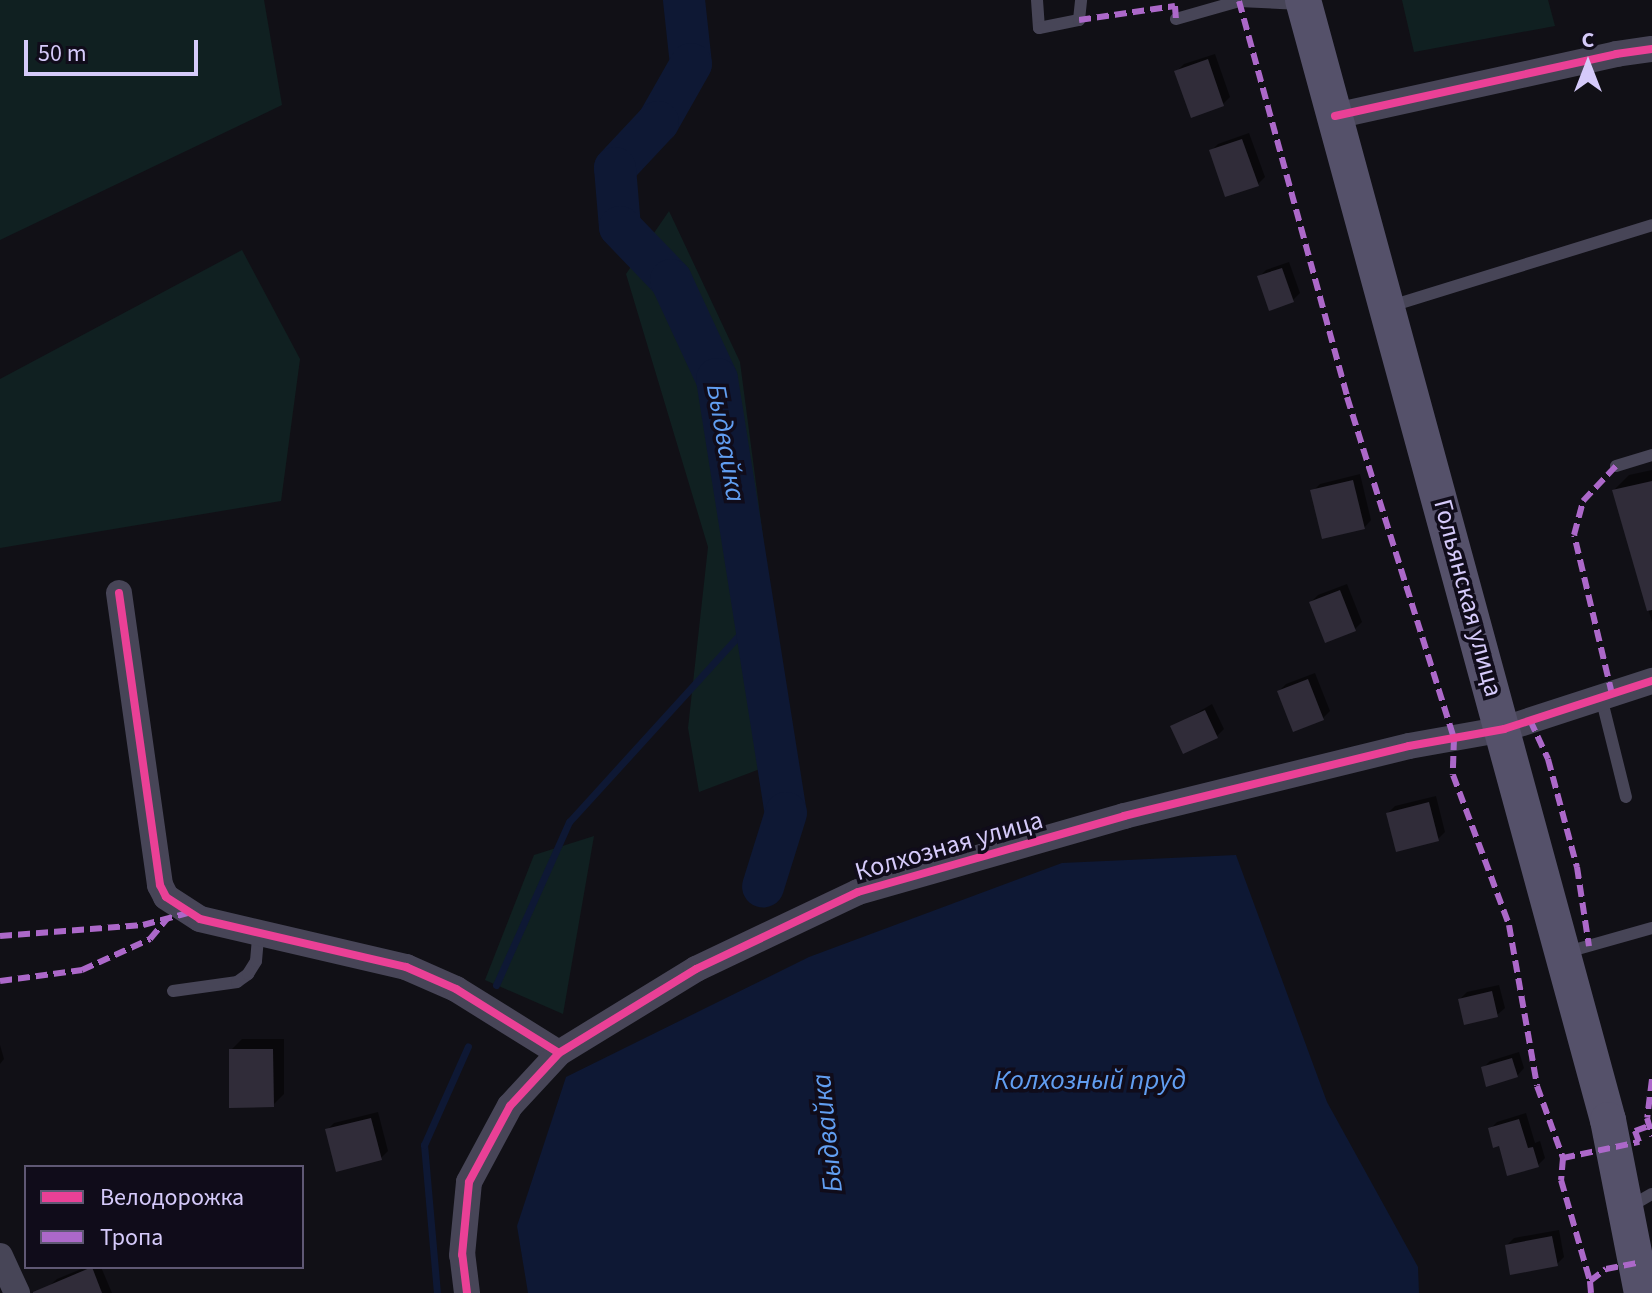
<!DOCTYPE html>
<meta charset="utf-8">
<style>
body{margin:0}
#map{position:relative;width:1652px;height:1293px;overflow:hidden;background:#111016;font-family:"Source Sans 3",sans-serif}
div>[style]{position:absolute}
.green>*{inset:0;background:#102021}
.water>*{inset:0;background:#0e1834}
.shadow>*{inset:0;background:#0007}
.stream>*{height:7px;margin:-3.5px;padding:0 3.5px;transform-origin:3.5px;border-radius:3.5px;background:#0e1834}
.river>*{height:42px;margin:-21px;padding:0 21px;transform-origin:21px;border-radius:21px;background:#0e1834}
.building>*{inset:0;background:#302c39}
.lane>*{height:12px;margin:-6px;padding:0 6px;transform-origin:6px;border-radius:6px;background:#474557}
.street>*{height:26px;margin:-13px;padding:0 13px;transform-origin:13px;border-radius:13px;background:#474557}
.secondary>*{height:36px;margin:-18px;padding:0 18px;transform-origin:18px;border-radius:18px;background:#55516a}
.quiet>*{height:6px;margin-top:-3px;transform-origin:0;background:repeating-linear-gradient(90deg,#ac68c9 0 12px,transparent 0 18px)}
.cycleway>*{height:8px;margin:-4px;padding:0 4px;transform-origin:4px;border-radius:4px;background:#ea4096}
span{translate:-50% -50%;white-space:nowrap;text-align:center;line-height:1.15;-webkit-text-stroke:7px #100c1a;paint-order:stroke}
.street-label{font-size:26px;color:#d5cafa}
.water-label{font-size:28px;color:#619ef1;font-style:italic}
.legend{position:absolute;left:24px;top:1165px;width:280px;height:104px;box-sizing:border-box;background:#100c1a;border:2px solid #5f5874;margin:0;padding:10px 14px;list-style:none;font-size:24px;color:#d5cafa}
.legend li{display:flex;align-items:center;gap:16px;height:40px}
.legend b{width:40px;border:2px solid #5f5874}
.north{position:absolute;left:1548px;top:24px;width:80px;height:80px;-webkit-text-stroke:6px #100c1a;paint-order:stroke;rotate:0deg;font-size:22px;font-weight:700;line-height:32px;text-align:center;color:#d5cafa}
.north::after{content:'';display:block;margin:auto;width:28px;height:36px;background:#d5cafa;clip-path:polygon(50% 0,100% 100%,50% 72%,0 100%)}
.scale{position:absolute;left:24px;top:40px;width:174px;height:36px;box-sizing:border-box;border:4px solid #d5cafa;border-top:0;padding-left:10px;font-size:24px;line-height:28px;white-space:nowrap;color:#d5cafa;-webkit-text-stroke:6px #100c1a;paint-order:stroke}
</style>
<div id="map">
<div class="green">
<div style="clip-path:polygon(0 0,264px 0,282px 105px,0 240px)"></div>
<div style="clip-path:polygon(1402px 0,1548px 0,1555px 26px,1414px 52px)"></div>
<div style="clip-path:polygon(669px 211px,740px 362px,792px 757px,699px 792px,688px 728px,708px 547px,626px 274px)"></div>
<div style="clip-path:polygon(242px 250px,300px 359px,281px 501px,0 548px,0 379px)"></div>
<div style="clip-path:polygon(594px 836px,563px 1014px,485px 980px,534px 855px)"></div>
</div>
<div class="water">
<div style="clip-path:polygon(1236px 855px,1327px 1102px,1418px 1267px,1419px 1293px,528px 1293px,517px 1226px,566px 1077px,809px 957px,1062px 863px)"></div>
</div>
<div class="shadow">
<div style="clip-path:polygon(1215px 54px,1230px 97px,1223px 104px,1177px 71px,1184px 64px)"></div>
<div style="clip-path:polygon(1249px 133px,1265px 177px,1258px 184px,1211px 151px,1218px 144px)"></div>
<div style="clip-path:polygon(1289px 262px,1300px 293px,1293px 300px,1259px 277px,1266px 270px)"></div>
<div style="clip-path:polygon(1652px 470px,1652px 622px,1614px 490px,1629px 475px)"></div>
<div style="clip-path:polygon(1360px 474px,1371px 520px,1364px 528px,1313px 491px,1320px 484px)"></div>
<div style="clip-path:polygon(1347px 584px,1362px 622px,1355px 629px,1311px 602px,1318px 595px)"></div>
<div style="clip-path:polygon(1315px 673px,1330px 711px,1323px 718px,1294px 730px,1279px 691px,1286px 684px)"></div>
<div style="clip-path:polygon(1212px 704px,1224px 729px,1217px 736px,1173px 727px)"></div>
<div style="clip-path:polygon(1436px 796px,1445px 832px,1438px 839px,1388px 813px,1395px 806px)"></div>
<div style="clip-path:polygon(1499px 985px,1505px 1008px,1497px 1015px,1460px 999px,1467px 992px)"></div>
<div style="clip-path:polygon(242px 1039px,284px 1039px,284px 1094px,273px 1105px,231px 1050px)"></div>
<div style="clip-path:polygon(0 1045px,4px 1059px,0 1064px)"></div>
<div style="clip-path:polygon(1519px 1052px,1524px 1068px,1517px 1076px,1483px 1068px,1490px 1061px)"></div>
<div style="clip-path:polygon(378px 1112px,388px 1151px,381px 1158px,327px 1130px,334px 1123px)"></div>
<div style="clip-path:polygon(1526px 1113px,1535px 1143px,1540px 1141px,1545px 1158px,1538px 1165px,1490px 1129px,1497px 1122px)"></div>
<div style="clip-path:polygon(1559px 1230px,1564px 1257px,1557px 1264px,1507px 1245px,1514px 1238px)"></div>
<div style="clip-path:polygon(86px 1267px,101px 1267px,112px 1293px,52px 1293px,49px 1286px,57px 1279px)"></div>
</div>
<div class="stream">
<div style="left:496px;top:985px;width:179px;rotate:-65.9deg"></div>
<div style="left:569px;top:822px;width:275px;rotate:-47.7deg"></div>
<div style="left:437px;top:1293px;width:149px;rotate:-95deg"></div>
<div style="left:424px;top:1145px;width:108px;rotate:-66deg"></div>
</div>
<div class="river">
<div style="left:684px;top:0;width:64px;rotate:83.8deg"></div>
<div style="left:691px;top:64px;width:67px;rotate:119.6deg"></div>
<div style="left:658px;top:122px;width:63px;rotate:133.1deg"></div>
<div style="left:615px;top:168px;width:59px;rotate:85.2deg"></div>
<div style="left:620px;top:227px;width:74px;rotate:46.1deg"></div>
<div style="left:671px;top:280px;width:109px;rotate:65.1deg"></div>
<div style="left:717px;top:379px;width:439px;rotate:81deg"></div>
<div style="left:786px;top:813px;width:77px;rotate:107.3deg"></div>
</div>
<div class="building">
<div style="clip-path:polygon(1208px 59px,1224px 106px,1191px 118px,1174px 71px)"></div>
<div style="clip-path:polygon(1242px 139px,1259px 186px,1225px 197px,1209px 150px)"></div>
<div style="clip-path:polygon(1282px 268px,1294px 302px,1269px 311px,1257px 276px)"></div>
<div style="clip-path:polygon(1353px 480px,1365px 529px,1322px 539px,1310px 490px)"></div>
<div style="clip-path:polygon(1652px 481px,1652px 610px,1647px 611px,1612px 490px)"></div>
<div style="clip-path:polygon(1340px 590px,1356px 631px,1325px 643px,1309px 602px)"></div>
<div style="clip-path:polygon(1308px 679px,1324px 720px,1293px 732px,1277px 691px)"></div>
<div style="clip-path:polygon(1205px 710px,1218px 738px,1183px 754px,1170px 726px)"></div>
<div style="clip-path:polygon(1429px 802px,1439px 841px,1396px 852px,1386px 813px)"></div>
<div style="clip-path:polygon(1492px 991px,1498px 1017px,1464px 1025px,1458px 999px)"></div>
<div style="clip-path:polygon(229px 1049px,273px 1049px,274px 1107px,229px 1108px)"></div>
<div style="clip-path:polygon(1512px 1058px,1518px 1077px,1486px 1087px,1481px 1067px)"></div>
<div style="clip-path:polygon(371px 1118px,382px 1160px,336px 1172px,325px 1129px)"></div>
<div style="clip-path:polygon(1519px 1119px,1528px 1148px,1533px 1147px,1539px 1167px,1507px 1176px,1499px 1146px,1493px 1148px,1488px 1128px)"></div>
<div style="clip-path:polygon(1552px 1236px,1558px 1266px,1510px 1275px,1505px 1245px)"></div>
<div style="clip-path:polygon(92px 1267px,102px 1293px,33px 1293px,33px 1292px)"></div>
</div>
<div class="lane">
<div style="left:1037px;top:0;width:28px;rotate:86deg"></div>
<div style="left:1039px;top:28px;width:41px;rotate:-11.3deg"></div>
<div style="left:1079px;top:20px;width:20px;rotate:-84deg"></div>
<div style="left:1176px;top:19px;width:66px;rotate:-15.9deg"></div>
<div style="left:1239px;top:1px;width:62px;rotate:2.8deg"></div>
<div style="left:1391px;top:306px;width:273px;rotate:-17.2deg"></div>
<div style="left:1616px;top:466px;width:38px;rotate:-17deg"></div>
<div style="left:1601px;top:697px;width:103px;rotate:76deg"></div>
<div style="left:1567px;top:952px;width:88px;rotate:-15.8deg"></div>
<div style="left:173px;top:991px;width:65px;rotate:-8deg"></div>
<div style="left:237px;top:982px;width:14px;rotate:-36deg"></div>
<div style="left:248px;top:974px;width:15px;rotate:-58deg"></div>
<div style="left:256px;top:961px;width:25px;rotate:-85deg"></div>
<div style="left:1631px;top:1206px;width:24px;rotate:-30deg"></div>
</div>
<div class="street">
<div style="left:1335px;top:116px;width:288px;rotate:-12.4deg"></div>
<div style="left:1616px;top:54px;width:36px;rotate:-8deg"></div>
<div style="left:119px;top:593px;width:295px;rotate:82deg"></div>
<div style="left:160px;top:885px;width:13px;rotate:63deg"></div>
<div style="left:166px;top:897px;width:40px;rotate:32.9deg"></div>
<div style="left:200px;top:919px;width:212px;rotate:13.1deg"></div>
<div style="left:406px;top:967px;width:55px;rotate:23.7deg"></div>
<div style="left:456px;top:989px;width:121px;rotate:31.9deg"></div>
<div style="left:0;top:1256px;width:41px;rotate:65.3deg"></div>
<div style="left:467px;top:1293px;width:38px;rotate:-97deg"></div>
<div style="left:462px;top:1255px;width:73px;rotate:-84.5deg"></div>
<div style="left:469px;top:1182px;width:86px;rotate:-61.7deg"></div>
<div style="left:510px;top:1106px;width:72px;rotate:-47.2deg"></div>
<div style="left:559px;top:1053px;width:161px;rotate:-31.5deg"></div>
<div style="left:696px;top:969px;width:179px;rotate:-25.4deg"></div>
<div style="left:858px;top:892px;width:277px;rotate:-15.9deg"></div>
<div style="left:1124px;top:816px;width:293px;rotate:-13.8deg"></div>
<div style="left:1409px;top:746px;width:97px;rotate:-10.1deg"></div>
<div style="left:1504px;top:729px;width:156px;rotate:-18deg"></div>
</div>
<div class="secondary">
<div style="left:1303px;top:0;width:1161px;rotate:74.77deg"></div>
<div style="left:1608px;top:1120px;width:176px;rotate:78.9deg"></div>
</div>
<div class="quiet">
<div style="left:1239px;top:1px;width:410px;rotate:74.7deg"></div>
<div style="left:1347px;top:397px;width:357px;rotate:72.6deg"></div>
<div style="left:1454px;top:738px;width:37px;rotate:92deg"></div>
<div style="left:1453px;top:775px;width:160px;rotate:69.5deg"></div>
<div style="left:1509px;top:925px;width:163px;rotate:80.1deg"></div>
<div style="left:1537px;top:1086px;width:77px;rotate:70.1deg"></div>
<div style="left:1563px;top:1158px;width:78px;rotate:-11.9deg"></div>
<div style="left:1639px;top:1142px;width:12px;rotate:-110deg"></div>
<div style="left:1635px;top:1131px;width:15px;rotate:-20deg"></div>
<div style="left:1079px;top:20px;width:97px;rotate:-8.3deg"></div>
<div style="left:1175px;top:6px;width:13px;rotate:86deg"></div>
<div style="left:1612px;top:694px;width:163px;rotate:-103.4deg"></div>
<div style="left:1574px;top:535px;width:35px;rotate:-75deg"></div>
<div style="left:1583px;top:501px;width:48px;rotate:-46.7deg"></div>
<div style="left:1530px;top:720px;width:43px;rotate:65.2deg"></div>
<div style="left:1548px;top:759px;width:112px;rotate:75deg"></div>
<div style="left:1577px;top:867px;width:80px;rotate:81.4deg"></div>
<div style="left:0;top:936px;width:143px;rotate:-4.4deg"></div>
<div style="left:143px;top:925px;width:47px;rotate:-14.9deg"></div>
<div style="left:0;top:981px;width:83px;rotate:-7.6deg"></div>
<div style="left:82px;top:970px;width:75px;rotate:-24.5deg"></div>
<div style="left:150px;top:939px;width:26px;rotate:-50deg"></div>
<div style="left:1652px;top:1079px;width:39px;rotate:97deg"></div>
<div style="left:1647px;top:1118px;width:19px;rotate:74deg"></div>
<div style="left:1563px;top:1158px;width:22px;rotate:95deg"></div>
<div style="left:1561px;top:1180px;width:105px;rotate:74deg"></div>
<div style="left:1591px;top:1293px;width:12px;rotate:-95deg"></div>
<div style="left:1590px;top:1281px;width:20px;rotate:-37deg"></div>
<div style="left:1606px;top:1269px;width:32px;rotate:-11deg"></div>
</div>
<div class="cycleway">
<div style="left:1335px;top:116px;width:288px;rotate:-12.4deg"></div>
<div style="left:1616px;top:54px;width:36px;rotate:-8deg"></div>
<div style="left:119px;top:593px;width:295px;rotate:82deg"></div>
<div style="left:160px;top:885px;width:13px;rotate:63deg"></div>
<div style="left:166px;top:897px;width:40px;rotate:32.9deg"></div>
<div style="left:200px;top:919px;width:212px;rotate:13.1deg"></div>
<div style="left:406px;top:967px;width:55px;rotate:23.7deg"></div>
<div style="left:456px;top:989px;width:121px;rotate:31.9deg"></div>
<div style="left:467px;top:1293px;width:38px;rotate:-97deg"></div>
<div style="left:462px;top:1255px;width:73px;rotate:-84.5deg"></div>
<div style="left:469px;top:1182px;width:86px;rotate:-61.7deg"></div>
<div style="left:510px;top:1106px;width:72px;rotate:-47.2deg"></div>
<div style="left:559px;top:1053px;width:161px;rotate:-31.5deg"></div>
<div style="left:696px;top:969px;width:179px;rotate:-25.4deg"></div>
<div style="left:858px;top:892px;width:277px;rotate:-15.9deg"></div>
<div style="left:1124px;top:816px;width:293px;rotate:-13.8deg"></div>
<div style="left:1409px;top:746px;width:97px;rotate:-10.1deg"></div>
<div style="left:1504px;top:729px;width:156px;rotate:-18deg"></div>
</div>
<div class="street-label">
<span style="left:1468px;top:598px;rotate:75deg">Гольянская улица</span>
<span style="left:949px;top:846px;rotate:-16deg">Колхозная улица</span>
</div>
<div class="water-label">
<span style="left:726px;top:443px;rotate:80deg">Быдвайка</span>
<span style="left:1090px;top:1080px">Колхозный пруд</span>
<span style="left:827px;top:1133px;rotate:-96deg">Быдвайка</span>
</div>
<ul class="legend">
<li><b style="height:10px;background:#ea4096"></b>Велодорожка</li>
<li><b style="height:10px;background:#ac68c9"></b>Тропа</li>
</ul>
<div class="north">С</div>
<div class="scale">50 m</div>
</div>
